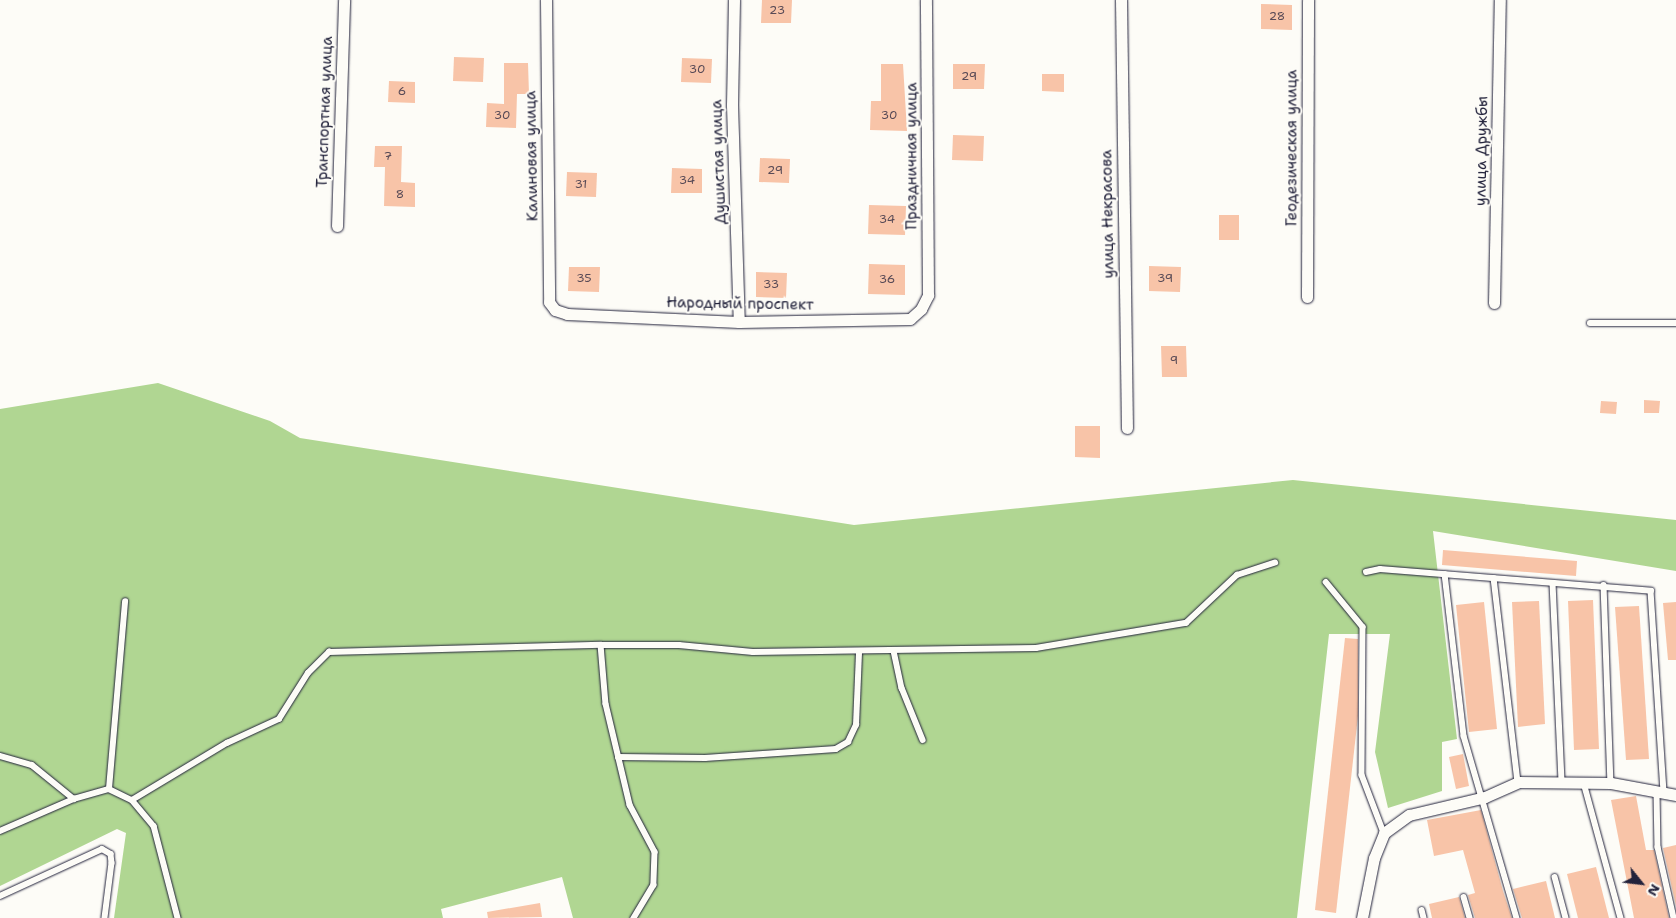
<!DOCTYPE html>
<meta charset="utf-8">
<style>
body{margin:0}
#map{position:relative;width:1676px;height:918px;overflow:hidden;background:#fdfcf7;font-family:"Shantell Sans",sans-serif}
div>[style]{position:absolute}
.green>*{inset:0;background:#b0d692}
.building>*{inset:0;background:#f8c4a8}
.roads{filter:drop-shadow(0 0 1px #22223b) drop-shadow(0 0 1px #22223b)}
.lane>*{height:5.5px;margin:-2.75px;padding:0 2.75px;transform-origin:2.75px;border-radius:2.75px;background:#fdfcf7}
.street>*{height:11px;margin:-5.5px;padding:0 5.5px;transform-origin:5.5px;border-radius:5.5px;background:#fdfcf7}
span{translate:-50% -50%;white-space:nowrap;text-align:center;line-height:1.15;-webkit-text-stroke:4px #fdfcf7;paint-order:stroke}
.number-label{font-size:12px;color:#584a56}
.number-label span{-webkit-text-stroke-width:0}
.street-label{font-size:15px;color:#22223b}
.north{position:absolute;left:1616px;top:858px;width:50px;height:50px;-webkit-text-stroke:4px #fdfcf7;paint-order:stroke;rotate:119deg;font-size:14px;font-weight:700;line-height:20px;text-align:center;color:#22223b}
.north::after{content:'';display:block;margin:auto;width:18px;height:22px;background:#22223b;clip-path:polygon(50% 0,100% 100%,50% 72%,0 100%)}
</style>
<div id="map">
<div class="green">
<div style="clip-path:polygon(158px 383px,270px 421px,300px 438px,854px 525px,1293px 480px,1676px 520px,1676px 571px,1433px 531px,1457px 739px,1442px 742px,1442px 791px,1388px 808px,1375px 752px,1390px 634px,1329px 634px,1297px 918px,573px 918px,562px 877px,441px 909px,443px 918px,114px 918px,126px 833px,117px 829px,0 886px,0 409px)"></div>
</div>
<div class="building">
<div style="clip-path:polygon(762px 0,792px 0,791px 23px,761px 23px)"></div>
<div style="clip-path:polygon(1261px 4px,1292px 5px,1292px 30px,1261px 29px)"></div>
<div style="clip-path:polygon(454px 57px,484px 58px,483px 82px,453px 81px)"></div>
<div style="clip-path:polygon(682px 58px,712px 59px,711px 83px,681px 82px)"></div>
<div style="clip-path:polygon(504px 63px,528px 63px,529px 94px,517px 94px,516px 128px,486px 127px,487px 103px,504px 104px)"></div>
<div style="clip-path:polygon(881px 64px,903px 64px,907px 131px,870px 130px,871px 101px,881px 101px)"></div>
<div style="clip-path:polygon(953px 64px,985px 64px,984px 89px,953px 89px)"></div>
<div style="clip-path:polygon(1042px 74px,1064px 74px,1064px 92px,1042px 91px)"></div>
<div style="clip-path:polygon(389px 81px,415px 82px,415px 103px,388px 102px)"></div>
<div style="clip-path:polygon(953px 135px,984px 136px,983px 161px,952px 160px)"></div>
<div style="clip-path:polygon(375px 146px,402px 146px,401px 182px,415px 183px,415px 207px,384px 206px,385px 167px,374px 167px)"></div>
<div style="clip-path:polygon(760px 158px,790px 159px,789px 183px,759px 182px)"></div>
<div style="clip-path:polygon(672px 168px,702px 169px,702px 193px,671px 193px)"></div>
<div style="clip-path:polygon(567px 172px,597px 173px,596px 197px,566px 196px)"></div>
<div style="clip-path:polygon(869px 205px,906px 206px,905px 235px,868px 234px)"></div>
<div style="clip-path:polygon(1219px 215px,1239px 215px,1239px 240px,1219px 240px)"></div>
<div style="clip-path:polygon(869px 264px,905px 265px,905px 295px,868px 294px)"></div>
<div style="clip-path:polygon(1149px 266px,1181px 267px,1180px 292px,1149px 291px)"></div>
<div style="clip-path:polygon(569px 267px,600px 267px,599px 292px,568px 291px)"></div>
<div style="clip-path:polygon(756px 272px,787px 273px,786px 298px,756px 297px)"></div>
<div style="clip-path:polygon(1161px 346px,1186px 346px,1187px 377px,1162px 377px)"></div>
<div style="clip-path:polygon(1644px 400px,1660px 401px,1659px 413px,1644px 413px)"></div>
<div style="clip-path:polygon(1601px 401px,1617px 402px,1616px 414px,1600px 413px)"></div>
<div style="clip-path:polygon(1075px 426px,1100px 426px,1100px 458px,1075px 457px)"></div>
<div style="clip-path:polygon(1443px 550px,1577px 561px,1576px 576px,1442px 565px)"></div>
<div style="clip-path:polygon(1593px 600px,1599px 749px,1574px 750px,1568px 601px)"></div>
<div style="clip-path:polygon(1539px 601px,1545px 724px,1518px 727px,1512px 602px)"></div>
<div style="clip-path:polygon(1484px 602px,1497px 729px,1469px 732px,1456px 605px)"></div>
<div style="clip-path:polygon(1676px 602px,1676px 660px,1668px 660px,1663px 603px)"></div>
<div style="clip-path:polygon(1639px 606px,1649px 759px,1626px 760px,1615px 607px)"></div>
<div style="clip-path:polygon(1345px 638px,1358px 639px,1358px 716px,1336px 913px,1315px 910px)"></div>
<div style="clip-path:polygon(1463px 754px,1469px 786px,1456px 789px,1449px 757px)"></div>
<div style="clip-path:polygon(1636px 796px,1646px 850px,1654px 850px,1669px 918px,1634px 918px,1611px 800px)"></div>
<div style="clip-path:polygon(1481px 810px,1503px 891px,1512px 918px,1475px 918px,1468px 895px,1475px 893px,1463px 850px,1434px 856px,1427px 820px)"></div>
<div style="clip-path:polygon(1676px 845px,1676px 906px,1663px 848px)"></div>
<div style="clip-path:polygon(1596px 867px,1609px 918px,1578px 918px,1567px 874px)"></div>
<div style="clip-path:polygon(1546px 881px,1555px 918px,1522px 918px,1513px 889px)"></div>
<div style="clip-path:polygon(1459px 897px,1465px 918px,1432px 918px,1429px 904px)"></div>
<div style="clip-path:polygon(540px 903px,542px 917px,488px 918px,487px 912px)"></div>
</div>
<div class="roads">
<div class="lane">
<div style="left:1590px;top:323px;width:86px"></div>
<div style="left:1366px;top:572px;width:14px;rotate:-12deg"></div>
<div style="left:1380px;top:569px;width:272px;rotate:4.6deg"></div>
<div style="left:1651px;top:591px;width:201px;rotate:86.3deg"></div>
<div style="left:1445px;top:574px;width:163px;rotate:83.3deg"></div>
<div style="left:1464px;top:736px;width:190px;rotate:73.8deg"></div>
<div style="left:1494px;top:578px;width:205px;rotate:83.3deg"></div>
<div style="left:1326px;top:582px;width:58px;rotate:50.6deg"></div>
<div style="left:1363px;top:627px;width:148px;rotate:90.4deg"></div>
<div style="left:1362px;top:775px;width:62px;rotate:69.2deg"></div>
<div style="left:1553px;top:583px;width:200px;rotate:87.4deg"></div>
<div style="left:1604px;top:585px;width:198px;rotate:88deg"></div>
<div style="left:601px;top:645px;width:59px;rotate:85.2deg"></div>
<div style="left:606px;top:704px;width:104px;rotate:76.6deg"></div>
<div style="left:630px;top:805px;width:53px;rotate:62deg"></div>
<div style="left:655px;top:852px;width:33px;rotate:92deg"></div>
<div style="left:654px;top:885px;width:39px;rotate:121deg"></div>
<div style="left:894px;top:651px;width:38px;rotate:78deg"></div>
<div style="left:902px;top:688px;width:56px;rotate:68deg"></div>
<div style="left:0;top:756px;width:33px;rotate:16deg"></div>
<div style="left:32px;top:765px;width:54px;rotate:39deg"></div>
<div style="left:74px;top:799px;width:36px;rotate:-16deg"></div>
<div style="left:109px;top:789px;width:25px;rotate:26deg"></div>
<div style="left:132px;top:800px;width:34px;rotate:50deg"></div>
<div style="left:154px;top:826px;width:95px;rotate:75.4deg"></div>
<div style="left:618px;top:757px;width:87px;rotate:0.7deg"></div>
<div style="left:705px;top:758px;width:131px;rotate:-3.9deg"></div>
<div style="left:836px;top:749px;width:14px;rotate:-30deg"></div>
<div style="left:848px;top:742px;width:19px;rotate:-65deg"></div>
<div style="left:856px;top:725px;width:73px;rotate:-87.6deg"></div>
<div style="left:1584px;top:783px;width:140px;rotate:74.7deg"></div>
<div style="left:109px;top:789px;width:188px;rotate:-85.1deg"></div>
<div style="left:1657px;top:792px;width:55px;rotate:89deg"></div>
<div style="left:1658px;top:847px;width:73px;rotate:77.3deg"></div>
<div style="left:132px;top:800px;width:111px;rotate:-31deg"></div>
<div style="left:227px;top:743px;width:57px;rotate:-24.8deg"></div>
<div style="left:279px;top:719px;width:54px;rotate:-57.8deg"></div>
<div style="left:308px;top:673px;width:30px;rotate:-45deg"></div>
<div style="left:329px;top:652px;width:272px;rotate:-1.5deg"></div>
<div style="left:601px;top:645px;width:78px"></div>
<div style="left:679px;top:645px;width:74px;rotate:5.4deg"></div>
<div style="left:753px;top:652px;width:283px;rotate:-0.8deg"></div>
<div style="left:1036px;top:648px;width:152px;rotate:-9.5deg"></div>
<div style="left:1186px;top:623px;width:70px;rotate:-43.3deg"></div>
<div style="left:1237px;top:575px;width:40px;rotate:-18deg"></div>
<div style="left:0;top:831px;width:81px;rotate:-23.4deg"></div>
<div style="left:1555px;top:877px;width:42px;rotate:75deg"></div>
<div style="left:0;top:896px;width:112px;rotate:-24.7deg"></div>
<div style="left:102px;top:849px;width:10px;rotate:29deg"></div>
<div style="left:111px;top:854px;width:9px;rotate:84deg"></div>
<div style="left:112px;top:863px;width:55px;rotate:97.3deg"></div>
<div style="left:1464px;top:897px;width:22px;rotate:74deg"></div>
<div style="left:1422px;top:910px;width:8px;rotate:76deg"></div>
</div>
<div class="street">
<div style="left:546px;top:0;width:302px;rotate:89.4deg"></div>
<div style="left:549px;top:302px;width:10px;rotate:53deg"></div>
<div style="left:555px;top:310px;width:13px;rotate:18deg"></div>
<div style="left:567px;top:314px;width:172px;rotate:2.7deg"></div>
<div style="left:739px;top:322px;width:171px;rotate:-1deg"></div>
<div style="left:910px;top:319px;width:15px;rotate:-42deg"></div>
<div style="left:921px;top:309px;width:16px;rotate:-63deg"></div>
<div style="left:928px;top:295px;width:295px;rotate:-90.4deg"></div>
<div style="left:734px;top:0;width:105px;rotate:91.1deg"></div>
<div style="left:732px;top:105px;width:217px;rotate:88.2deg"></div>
<div style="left:1121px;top:0;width:428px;rotate:89.2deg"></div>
<div style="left:337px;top:226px;width:226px;rotate:-88.2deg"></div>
<div style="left:1307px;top:297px;width:297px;rotate:-89.8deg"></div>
<div style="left:1494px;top:303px;width:303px;rotate:-88.9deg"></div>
<div style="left:1362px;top:918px;width:61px;rotate:-78.7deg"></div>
<div style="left:1374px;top:858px;width:27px;rotate:-68deg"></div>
<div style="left:1384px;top:833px;width:31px;rotate:-36deg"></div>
<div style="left:1409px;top:815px;width:78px;rotate:-13.3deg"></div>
<div style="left:1485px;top:797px;width:36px;rotate:-24deg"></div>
<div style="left:1518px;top:782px;width:93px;rotate:0.6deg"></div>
<div style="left:1611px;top:783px;width:66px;rotate:10.5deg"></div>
</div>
</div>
<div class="number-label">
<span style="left:777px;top:11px">23</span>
<span style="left:1277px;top:17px">28</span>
<span style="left:697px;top:70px">30</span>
<span style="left:969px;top:77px">29</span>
<span style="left:402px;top:92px">6</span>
<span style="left:502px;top:116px">30</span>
<span style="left:889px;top:116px">30</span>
<span style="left:388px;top:157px">7</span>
<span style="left:775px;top:171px">29</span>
<span style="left:687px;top:181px">34</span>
<span style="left:581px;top:185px">31</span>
<span style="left:400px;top:195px">8</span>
<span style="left:887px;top:220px">34</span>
<span style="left:584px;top:279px">35</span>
<span style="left:1165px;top:279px">39</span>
<span style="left:887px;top:280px">36</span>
<span style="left:771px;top:285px">33</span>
<span style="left:1174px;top:361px">9</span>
</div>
<div class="street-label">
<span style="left:325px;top:112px;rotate:-88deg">Транспортная улица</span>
<span style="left:1292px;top:148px;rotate:-90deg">Геодезическая улица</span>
<span style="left:1482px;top:151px;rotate:-89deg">улица Дружбы</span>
<span style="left:532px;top:156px;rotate:-91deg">Калиновая улица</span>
<span style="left:912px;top:156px;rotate:-90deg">Праздничная улица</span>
<span style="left:719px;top:162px;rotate:-92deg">Душистая улица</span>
<span style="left:1108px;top:214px;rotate:-91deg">улица Некрасова</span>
<span style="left:740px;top:304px;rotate:1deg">Народный проспект</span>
</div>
<div class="north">N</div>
</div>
